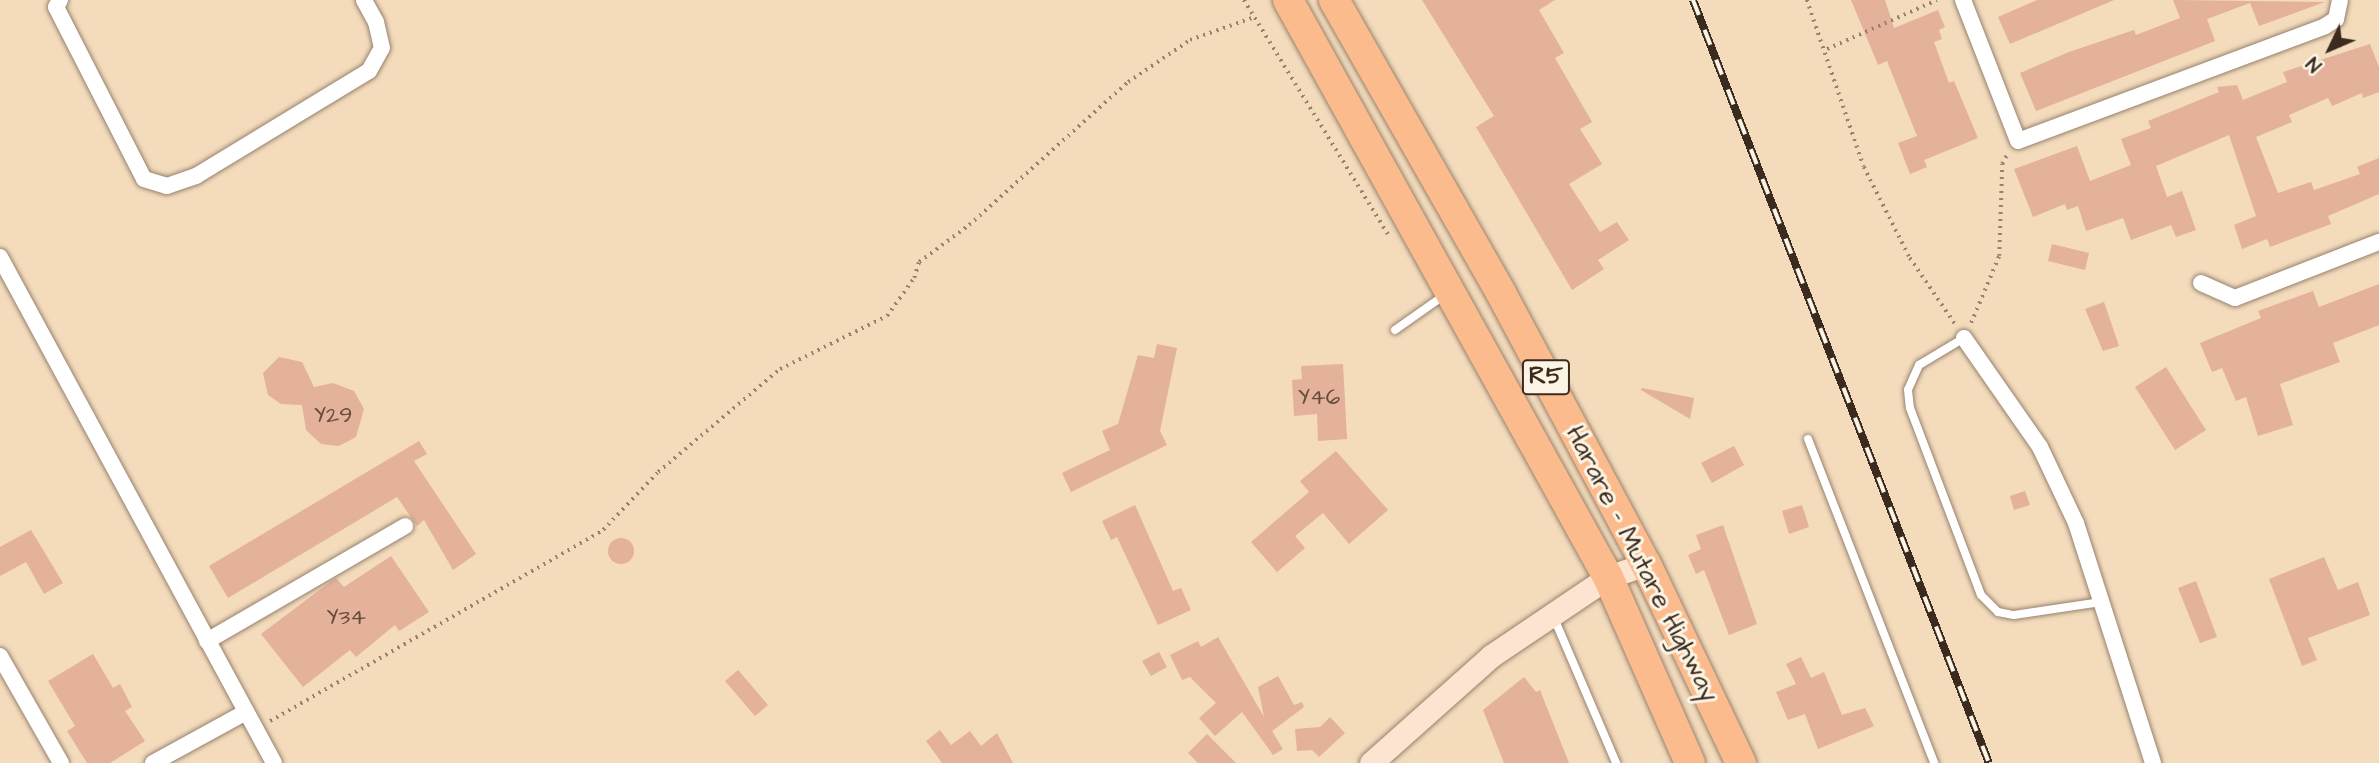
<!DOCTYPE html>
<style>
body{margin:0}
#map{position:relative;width:2379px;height:763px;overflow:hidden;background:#f3dbbc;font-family:"Architects Daughter",sans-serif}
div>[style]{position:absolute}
.building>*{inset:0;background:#e4b19a}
.round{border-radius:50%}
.path>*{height:3.5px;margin-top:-1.75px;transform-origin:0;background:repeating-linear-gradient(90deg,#97826d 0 2px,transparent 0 7px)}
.roads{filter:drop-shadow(0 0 2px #97826d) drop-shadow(0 0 2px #97826d)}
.lane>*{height:8px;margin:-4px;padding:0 4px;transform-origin:4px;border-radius:4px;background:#fff}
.street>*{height:16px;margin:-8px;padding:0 8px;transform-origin:8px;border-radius:8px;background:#fff}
.secondary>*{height:23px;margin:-11.5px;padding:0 11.5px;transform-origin:11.5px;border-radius:11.5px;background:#fde4d1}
.highway>*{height:30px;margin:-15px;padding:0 15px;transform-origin:15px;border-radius:15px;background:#fbbb8c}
.rail>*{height:8px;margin-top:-4px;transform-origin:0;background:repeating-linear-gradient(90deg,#fcf5e5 0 16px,#3b2a1e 0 32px);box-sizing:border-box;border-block:2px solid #3b2a1e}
span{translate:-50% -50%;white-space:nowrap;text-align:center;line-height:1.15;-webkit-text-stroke:6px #fcf5e5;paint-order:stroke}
.number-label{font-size:23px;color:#654c3d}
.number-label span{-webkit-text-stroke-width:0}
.shield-label span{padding:2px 5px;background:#fcf5e5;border:2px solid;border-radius:5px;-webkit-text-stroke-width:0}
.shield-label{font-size:24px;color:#3b2a1e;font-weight:700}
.street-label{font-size:26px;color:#3b2a1e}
.north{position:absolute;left:2295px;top:14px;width:70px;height:70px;-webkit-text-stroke:5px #fcf5e5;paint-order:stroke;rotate:226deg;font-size:19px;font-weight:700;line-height:28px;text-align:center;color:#3b2a1e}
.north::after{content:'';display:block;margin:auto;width:24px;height:32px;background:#3b2a1e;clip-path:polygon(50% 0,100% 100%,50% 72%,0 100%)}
</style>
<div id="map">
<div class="building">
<div style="clip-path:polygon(1422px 0,1555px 0,1539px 10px,1564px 53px,1555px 58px,1592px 122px,1580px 129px,1602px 164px,1569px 184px,1600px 232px,1617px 222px,1629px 240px,1598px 260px,1604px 269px,1572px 290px,1476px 127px,1494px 116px)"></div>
<div style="clip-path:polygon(1851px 0,1885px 0,1894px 28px,1938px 10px,1945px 27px,1939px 30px,1942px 39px,1934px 42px,1949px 83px,1954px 81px,1978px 138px,1924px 160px,1927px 167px,1910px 174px,1898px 143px,1917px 136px,1887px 61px,1878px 65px)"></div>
<div style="clip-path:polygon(2037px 0,2114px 0,2010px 44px,1998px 17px)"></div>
<div style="clip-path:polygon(2173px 0,2325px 2px,2259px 26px,2250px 3px,2207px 19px,2215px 41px,2036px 111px,2020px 73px,2069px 52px,2134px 30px,2136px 35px,2180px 18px)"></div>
<div style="clip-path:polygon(2370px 44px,2379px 67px,2379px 92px,2363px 98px,2362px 93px,2332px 106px,2328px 98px,2289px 115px,2292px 122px,2256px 137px,2278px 193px,2311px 182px,2314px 190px,2360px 174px,2357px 167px,2379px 158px,2379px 194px,2328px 216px,2331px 224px,2270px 247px,2267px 239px,2242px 249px,2234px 225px,2256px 216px,2229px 135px,2156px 166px,2167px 197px,2182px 191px,2196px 230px,2176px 237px,2171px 225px,2131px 240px,2123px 218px,2086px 231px,2078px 206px,2067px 210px,2065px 204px,2033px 217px,2014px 169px,2077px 146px,2090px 181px,2131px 165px,2121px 139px,2151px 128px,2148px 121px,2219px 92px,2217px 87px,2237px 85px,2243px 100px,2287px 82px,2283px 72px)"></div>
<div style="clip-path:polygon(2052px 244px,2089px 253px,2085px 270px,2048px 261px)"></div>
<div style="clip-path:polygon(2379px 284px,2379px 325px,2333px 343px,2340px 362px,2280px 384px,2293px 425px,2258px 436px,2246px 397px,2236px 401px,2222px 368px,2212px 372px,2200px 343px,2261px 318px,2258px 311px,2313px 291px,2319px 307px)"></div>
<div style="clip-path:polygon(2104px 302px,2119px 346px,2103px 351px,2085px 309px)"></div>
<div style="clip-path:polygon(1157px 344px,1177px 348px,1160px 431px,1167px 445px,1071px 492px,1062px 473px,1110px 450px,1102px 431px,1118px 424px,1138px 355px,1154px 358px)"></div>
<div style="clip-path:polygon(279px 357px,302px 362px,314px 387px,333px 383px,354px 391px,364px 409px,356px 437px,339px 446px,321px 444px,306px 430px,302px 405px,281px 404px,268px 395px,263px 373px)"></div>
<div style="clip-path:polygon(1343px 364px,1347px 439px,1318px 441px,1317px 414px,1294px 416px,1292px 380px,1302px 379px,1301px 366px)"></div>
<div style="clip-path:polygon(2166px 367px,2206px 430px,2175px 450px,2135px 387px)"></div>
<div style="clip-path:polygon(1642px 388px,1694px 398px,1690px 419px,1641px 390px)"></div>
<div style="clip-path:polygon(419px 441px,427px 454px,414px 461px,476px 554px,453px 570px,424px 520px,417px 526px,397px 497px,228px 598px,209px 566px)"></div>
<div style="clip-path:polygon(1734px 446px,1744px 465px,1712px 483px,1701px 463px)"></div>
<div style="clip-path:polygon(1336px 451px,1388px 510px,1349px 544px,1323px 513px,1295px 536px,1305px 548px,1277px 572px,1251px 542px,1309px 492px,1300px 481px)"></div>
<div style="clip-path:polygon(2025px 491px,2030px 505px,2014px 510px,2010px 496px)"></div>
<div style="clip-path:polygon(1135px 505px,1173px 591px,1181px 588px,1191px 610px,1158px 625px,1117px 537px,1111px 540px,1102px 521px)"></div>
<div style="clip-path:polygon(1802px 505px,1809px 527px,1789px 534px,1782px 511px)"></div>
<div style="clip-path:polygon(1723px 525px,1757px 624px,1729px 635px,1704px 570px,1696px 574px,1688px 555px,1701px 549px,1696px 535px)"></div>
<div style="clip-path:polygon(31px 530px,63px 583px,44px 594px,26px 562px,0 576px,0 547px)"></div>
<div class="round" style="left:608px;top:538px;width:26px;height:26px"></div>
<div style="clip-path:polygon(391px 556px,429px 612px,399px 631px,395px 625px,356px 657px,350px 650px,303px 687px,261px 634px,330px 582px,336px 578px,344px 587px)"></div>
<div style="clip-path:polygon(2324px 557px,2338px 590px,2358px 582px,2370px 615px,2308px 638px,2317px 660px,2302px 666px,2269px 579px)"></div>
<div style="clip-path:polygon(2196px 581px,2217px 637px,2200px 643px,2178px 588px)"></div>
<div style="clip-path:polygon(1218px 637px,1264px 717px,1258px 687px,1278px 676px,1294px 705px,1302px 702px,1304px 707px,1272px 731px,1283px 749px,1273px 755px,1242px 712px,1215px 736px,1199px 718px,1216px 703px,1190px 677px,1182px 680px,1170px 655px,1198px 641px,1201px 647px)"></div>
<div style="clip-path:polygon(1159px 652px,1167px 667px,1151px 676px,1142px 661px)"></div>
<div style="clip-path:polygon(93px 654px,113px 688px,120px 684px,132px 707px,125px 711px,145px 741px,110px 763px,87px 763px,67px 731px,75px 726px,48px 681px)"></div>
<div style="clip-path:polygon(1801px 657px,1811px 678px,1824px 672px,1842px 715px,1865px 708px,1874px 726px,1818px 749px,1805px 714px,1788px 720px,1776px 692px,1796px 684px,1786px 664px)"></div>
<div style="clip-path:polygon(738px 670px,768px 705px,755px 716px,725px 681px)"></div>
<div style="clip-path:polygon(1524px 677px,1536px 692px,1540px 690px,1569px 763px,1504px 763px,1483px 710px)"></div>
<div style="clip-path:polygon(1330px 717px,1345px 733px,1319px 757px,1312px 750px,1297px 751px,1295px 729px,1320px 727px)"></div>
<div style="clip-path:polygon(940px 730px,951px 745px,970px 731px,981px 746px,997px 733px,1013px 763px,942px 763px,926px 741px)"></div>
<div style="clip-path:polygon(1207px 734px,1236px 763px,1198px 763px,1188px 753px)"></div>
</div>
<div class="path">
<div style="left:1244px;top:0;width:275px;rotate:58.4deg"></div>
<div style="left:1807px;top:0;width:176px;rotate:71.2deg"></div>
<div style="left:1864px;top:167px;width:102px;rotate:63.2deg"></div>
<div style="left:1910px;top:258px;width:80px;rotate:55.7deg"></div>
<div style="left:1827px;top:49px;width:120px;rotate:-24deg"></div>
<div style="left:1971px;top:323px;width:73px;rotate:-67.3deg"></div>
<div style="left:1999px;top:256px;width:92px;rotate:-88.1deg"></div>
<div style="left:2002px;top:164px;width:13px;rotate:-61deg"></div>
<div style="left:270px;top:721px;width:384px;rotate:-29.8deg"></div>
<div style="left:603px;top:530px;width:80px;rotate:-46.5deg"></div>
<div style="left:658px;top:472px;width:160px;rotate:-40.2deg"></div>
<div style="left:780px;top:369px;width:119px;rotate:-26.4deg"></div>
<div style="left:887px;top:316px;width:47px;rotate:-54.6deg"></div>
<div style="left:914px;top:278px;width:17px;rotate:-73deg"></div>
<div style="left:919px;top:262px;width:62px;rotate:-36.5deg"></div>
<div style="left:969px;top:225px;width:214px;rotate:-42deg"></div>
<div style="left:1128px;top:82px;width:75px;rotate:-34.1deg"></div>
<div style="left:1190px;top:40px;width:69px;rotate:-19.5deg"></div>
</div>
<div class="roads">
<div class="lane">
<div style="left:1395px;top:330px;width:62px;rotate:-35.2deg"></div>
<div style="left:1964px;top:338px;width:52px;rotate:149deg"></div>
<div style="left:1919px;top:365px;width:27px;rotate:114deg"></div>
<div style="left:1908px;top:390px;width:18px;rotate:84deg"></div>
<div style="left:1910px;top:408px;width:200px;rotate:69.2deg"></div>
<div style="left:1981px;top:595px;width:24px;rotate:45deg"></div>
<div style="left:1998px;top:612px;width:16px;rotate:11deg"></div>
<div style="left:2014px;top:615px;width:88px;rotate:-8.5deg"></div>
<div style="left:1808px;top:439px;width:348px;rotate:68.7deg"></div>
<div style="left:1554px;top:618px;width:158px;rotate:66.8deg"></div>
</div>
<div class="street">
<div style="left:60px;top:0;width:8px;rotate:120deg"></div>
<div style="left:56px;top:7px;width:193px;rotate:62.9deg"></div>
<div style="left:144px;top:179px;width:24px;rotate:17deg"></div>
<div style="left:167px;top:186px;width:31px;rotate:-19deg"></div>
<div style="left:196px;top:176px;width:202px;rotate:-31.3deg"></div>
<div style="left:369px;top:71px;width:26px;rotate:-61deg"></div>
<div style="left:382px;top:48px;width:27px;rotate:-103deg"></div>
<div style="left:376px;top:22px;width:25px;rotate:-119deg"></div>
<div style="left:1963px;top:0;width:151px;rotate:68.7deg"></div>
<div style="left:2018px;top:141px;width:328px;rotate:-20.5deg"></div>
<div style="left:2325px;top:26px;width:13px;rotate:-32deg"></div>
<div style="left:2336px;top:19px;width:19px;rotate:-78deg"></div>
<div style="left:0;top:257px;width:575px;rotate:61.56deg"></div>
<div style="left:2201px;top:283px;width:37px;rotate:24deg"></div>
<div style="left:2235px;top:298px;width:155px;rotate:-21.3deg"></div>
<div style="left:1964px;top:338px;width:133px;rotate:55.1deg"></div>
<div style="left:2040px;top:447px;width:84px;rotate:64.7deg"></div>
<div style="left:2076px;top:523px;width:252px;rotate:72.2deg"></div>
<div style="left:207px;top:641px;width:229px;rotate:-30.1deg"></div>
<div style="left:0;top:656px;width:123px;rotate:60.3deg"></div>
<div style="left:153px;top:763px;width:106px;rotate:-28.7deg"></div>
</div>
<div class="secondary">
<div style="left:1371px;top:763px;width:161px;rotate:-41.7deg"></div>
<div style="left:1491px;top:656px;width:141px;rotate:-34deg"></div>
<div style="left:1608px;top:577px;width:40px;rotate:-18.9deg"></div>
</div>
<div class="highway">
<div style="left:1288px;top:0;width:660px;rotate:60.99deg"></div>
<div style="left:1608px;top:577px;width:203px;rotate:66.2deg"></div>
<div style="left:1334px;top:0;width:337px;rotate:60.3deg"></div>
<div style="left:1501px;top:293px;width:307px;rotate:61.9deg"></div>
<div style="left:1646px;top:564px;width:221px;rotate:64.5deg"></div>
</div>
</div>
<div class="rail">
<div style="left:1693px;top:0;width:818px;rotate:68.8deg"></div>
</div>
<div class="number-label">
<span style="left:1319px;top:397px">Y46</span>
<span style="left:333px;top:415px">Y29</span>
<span style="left:346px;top:617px">Y34</span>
</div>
<div class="shield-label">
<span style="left:1546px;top:377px">R5</span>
</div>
<div class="street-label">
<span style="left:1642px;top:564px;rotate:63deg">Harare - Mutare Highway</span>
</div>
<div class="north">N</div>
</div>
